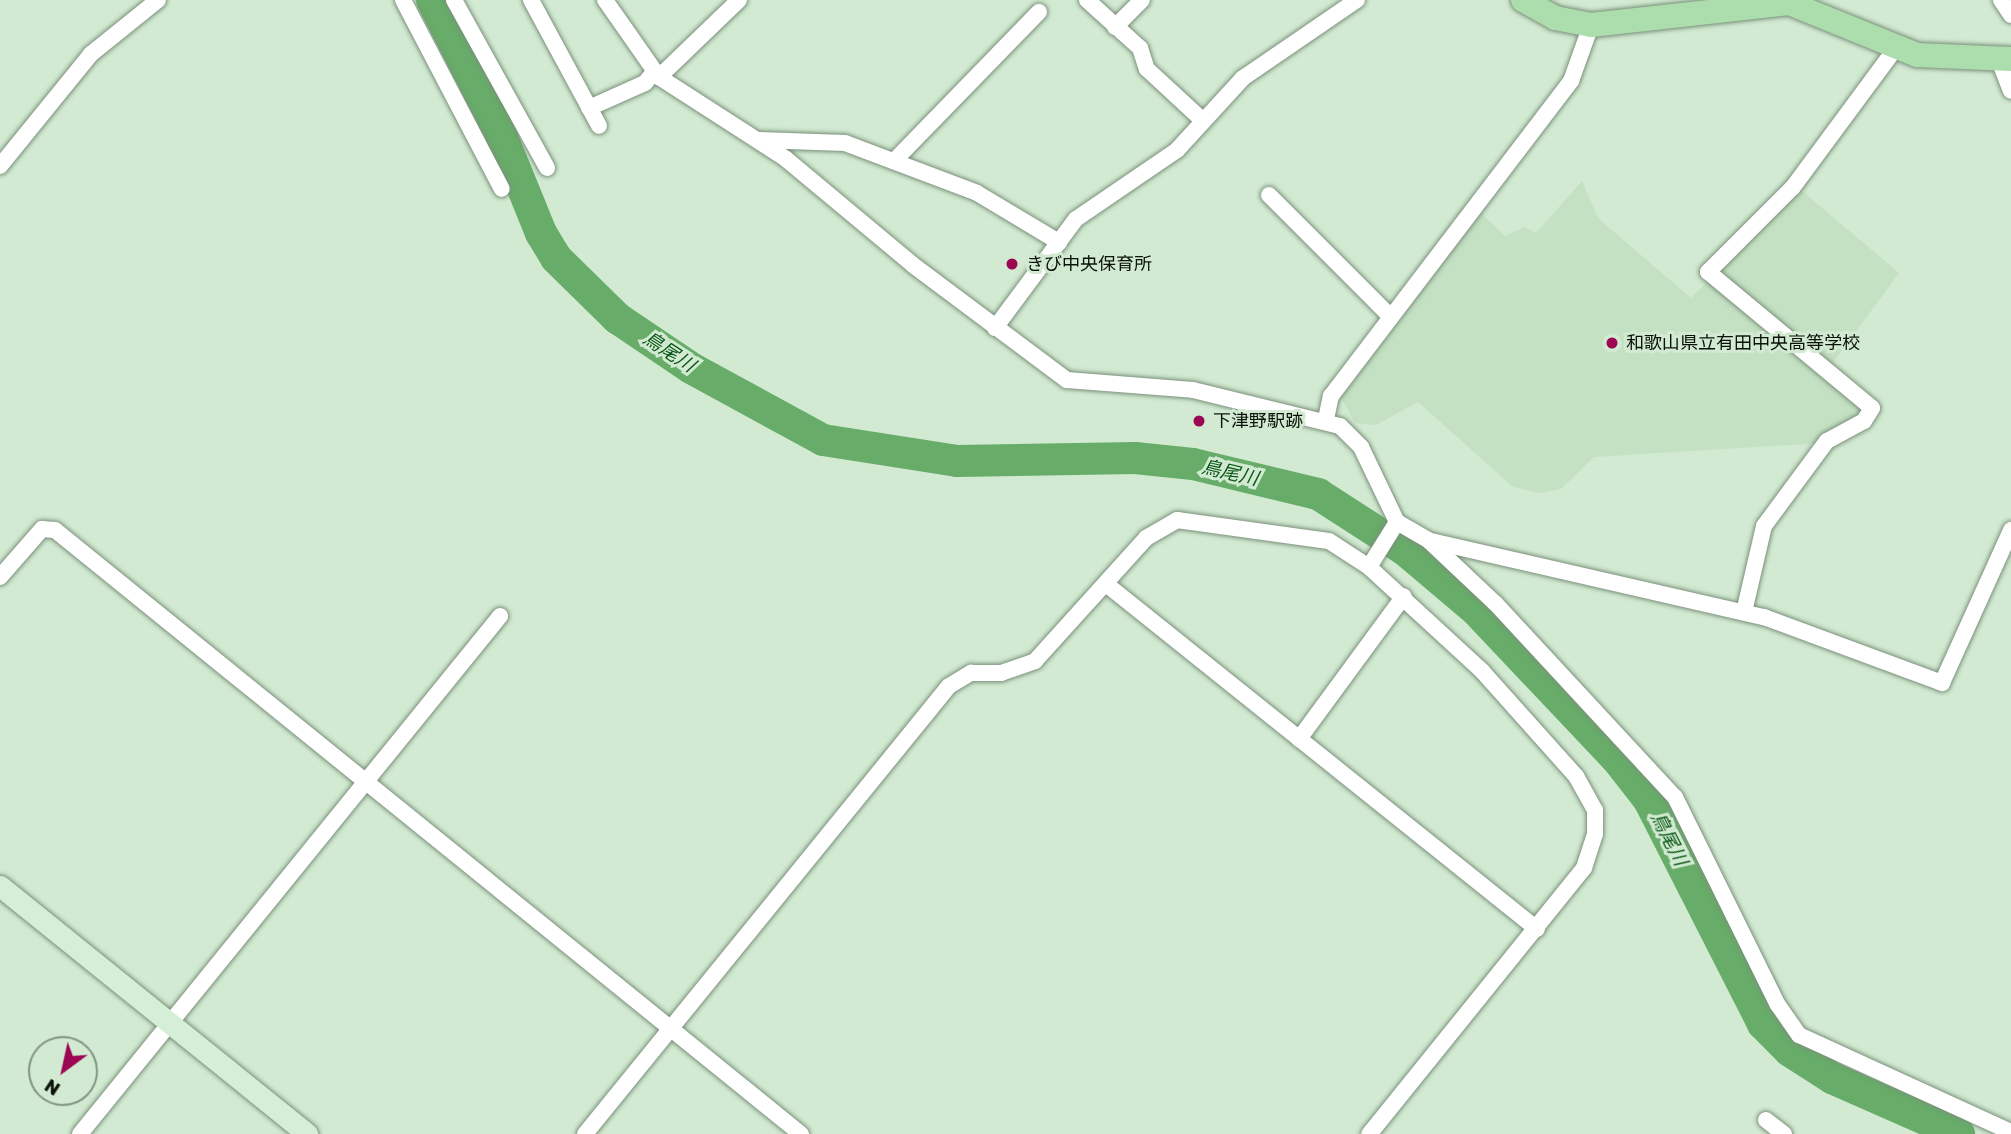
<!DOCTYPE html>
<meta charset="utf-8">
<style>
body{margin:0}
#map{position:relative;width:2011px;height:1134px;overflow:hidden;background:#d2ead2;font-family:Rubik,"Noto Sans JP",sans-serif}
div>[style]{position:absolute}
.built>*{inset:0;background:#c4e1c3}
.river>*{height:32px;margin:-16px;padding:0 16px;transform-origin:16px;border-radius:16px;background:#67ac69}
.roads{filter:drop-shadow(0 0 2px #7b907b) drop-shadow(0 0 2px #7b907b)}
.street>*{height:16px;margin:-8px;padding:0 8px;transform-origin:8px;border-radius:8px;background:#fff}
.secondary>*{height:21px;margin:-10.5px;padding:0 10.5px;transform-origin:10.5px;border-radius:10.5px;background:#d5eed6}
.primary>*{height:24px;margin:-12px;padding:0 12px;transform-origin:12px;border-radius:12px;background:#acddad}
.dots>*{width:19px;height:19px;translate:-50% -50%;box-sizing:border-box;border:4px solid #d2ead2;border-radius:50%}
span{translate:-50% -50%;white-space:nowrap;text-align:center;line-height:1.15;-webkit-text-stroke:6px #d2ead2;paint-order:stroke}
.poi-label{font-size:18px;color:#0a120a}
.left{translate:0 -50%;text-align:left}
.water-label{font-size:19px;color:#085615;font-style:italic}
.north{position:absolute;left:28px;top:1036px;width:70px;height:70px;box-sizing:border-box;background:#d2ead2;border:2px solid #829482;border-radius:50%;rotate:213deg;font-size:19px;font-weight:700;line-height:28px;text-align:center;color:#0a120a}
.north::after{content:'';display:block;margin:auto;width:24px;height:32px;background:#9c0754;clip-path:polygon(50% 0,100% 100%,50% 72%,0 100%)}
</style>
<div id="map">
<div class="built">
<div style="clip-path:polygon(1582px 181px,1598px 218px,1691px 298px,1800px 189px,1899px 273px,1830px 367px,1881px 407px,1862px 429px,1838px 442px,1594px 457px,1561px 489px,1540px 493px,1513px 487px,1418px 402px,1376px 425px,1355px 423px,1341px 397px,1481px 213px,1505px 236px,1525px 227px,1536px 233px)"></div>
</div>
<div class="river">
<div style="left:432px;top:0;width:154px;rotate:62.9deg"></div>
<div style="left:502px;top:137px;width:104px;rotate:67.9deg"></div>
<div style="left:541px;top:233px;width:29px;rotate:59deg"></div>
<div style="left:556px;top:258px;width:86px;rotate:44.5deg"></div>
<div style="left:617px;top:318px;width:89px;rotate:34deg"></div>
<div style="left:691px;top:368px;width:150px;rotate:28.6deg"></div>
<div style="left:823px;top:440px;width:136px;rotate:8.9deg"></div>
<div style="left:957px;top:461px;width:178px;rotate:-1deg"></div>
<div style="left:1135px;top:458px;width:58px;rotate:5.9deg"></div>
<div style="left:1193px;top:464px;width:129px;rotate:13.5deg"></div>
<div style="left:1318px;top:494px;width:103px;rotate:32.8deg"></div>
<div style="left:1405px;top:550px;width:93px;rotate:40.2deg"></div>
<div style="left:1476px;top:610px;width:205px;rotate:46.6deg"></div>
<div style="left:1617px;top:759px;width:52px;rotate:52deg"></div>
<div style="left:1649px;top:800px;width:251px;rotate:63deg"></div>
<div style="left:1763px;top:1024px;width:38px;rotate:45deg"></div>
<div style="left:1790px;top:1051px;width:50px;rotate:32.7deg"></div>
<div style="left:1832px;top:1078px;width:139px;rotate:23.8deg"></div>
</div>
<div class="roads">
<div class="street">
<div style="left:403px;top:0;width:213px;rotate:62.4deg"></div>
<div style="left:454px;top:0;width:192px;rotate:61deg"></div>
<div style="left:531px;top:0;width:143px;rotate:61.6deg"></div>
<div style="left:605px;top:0;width:94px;rotate:55deg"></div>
<div style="left:659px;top:77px;width:151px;rotate:32.8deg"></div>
<div style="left:786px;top:159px;width:165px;rotate:39.8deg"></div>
<div style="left:913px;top:265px;width:192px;rotate:36.8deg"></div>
<div style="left:1067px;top:380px;width:126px;rotate:4.5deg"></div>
<div style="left:1193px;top:390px;width:151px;rotate:13.8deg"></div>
<div style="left:1340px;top:426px;width:30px;rotate:45deg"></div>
<div style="left:1361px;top:447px;width:83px;rotate:64.4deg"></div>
<div style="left:1397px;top:522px;width:36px;rotate:30deg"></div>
<div style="left:1428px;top:540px;width:93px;rotate:43.3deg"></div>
<div style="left:1496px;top:604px;width:263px;rotate:47.2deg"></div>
<div style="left:1675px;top:797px;width:232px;rotate:63.7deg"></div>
<div style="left:1778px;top:1005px;width:37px;rotate:55deg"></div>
<div style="left:1799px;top:1035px;width:233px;rotate:24.6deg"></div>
<div style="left:1087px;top:0;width:72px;rotate:42.2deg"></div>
<div style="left:1140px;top:48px;width:22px;rotate:72deg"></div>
<div style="left:1147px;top:69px;width:75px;rotate:42.8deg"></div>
<div style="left:2001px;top:0;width:18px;rotate:56deg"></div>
<div style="left:1115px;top:27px;width:38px;rotate:-45deg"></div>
<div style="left:1999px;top:60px;width:33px;rotate:69deg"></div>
<div style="left:659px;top:77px;width:111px;rotate:-43.9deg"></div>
<div style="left:589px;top:108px;width:61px;rotate:-24.1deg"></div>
<div style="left:645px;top:83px;width:14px;rotate:-51deg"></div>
<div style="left:759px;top:140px;width:86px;rotate:2deg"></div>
<div style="left:845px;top:143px;width:141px;rotate:20.7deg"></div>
<div style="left:977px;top:193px;width:96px;rotate:30.9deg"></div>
<div style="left:894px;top:161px;width:208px;rotate:-45.8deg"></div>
<div style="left:0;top:166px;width:144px;rotate:-50.9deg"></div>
<div style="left:91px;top:54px;width:86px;rotate:-38.9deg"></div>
<div style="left:1269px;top:195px;width:171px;rotate:45deg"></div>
<div style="left:995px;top:328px;width:136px;rotate:-53.4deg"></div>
<div style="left:1076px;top:219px;width:122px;rotate:-34.3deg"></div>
<div style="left:1177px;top:150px;width:98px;rotate:-47.5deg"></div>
<div style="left:1243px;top:78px;width:138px;rotate:-34.4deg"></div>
<div style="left:1326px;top:419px;width:24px;rotate:-78deg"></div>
<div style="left:1331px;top:396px;width:396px;rotate:-52.7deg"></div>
<div style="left:1571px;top:81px;width:59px;rotate:-70.3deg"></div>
<div style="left:1431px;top:541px;width:342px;rotate:12.9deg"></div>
<div style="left:1764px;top:617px;width:190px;rotate:20.3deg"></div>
<div style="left:1942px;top:683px;width:168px;rotate:-65.7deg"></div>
<div style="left:1369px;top:567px;width:53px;rotate:-58.1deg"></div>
<div style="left:0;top:577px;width:64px;rotate:-48.8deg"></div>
<div style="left:42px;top:529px;width:13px;rotate:4deg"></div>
<div style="left:55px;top:530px;width:960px;rotate:39deg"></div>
<div style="left:1106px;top:584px;width:552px;rotate:38.68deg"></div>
<div style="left:1744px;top:612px;width:88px;rotate:-76.9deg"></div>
<div style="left:1764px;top:526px;width:106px;rotate:-53.5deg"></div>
<div style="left:1827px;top:441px;width:42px;rotate:-28.4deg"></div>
<div style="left:1864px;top:421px;width:15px;rotate:-58deg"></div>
<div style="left:1872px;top:408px;width:213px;rotate:-140.3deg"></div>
<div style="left:1708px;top:272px;width:120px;rotate:-45deg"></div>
<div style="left:1793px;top:187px;width:172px;rotate:-53.5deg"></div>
<div style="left:1299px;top:739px;width:177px;rotate:-53.7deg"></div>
<div style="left:1766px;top:1120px;width:23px;rotate:38deg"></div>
<div style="left:80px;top:1134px;width:667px;rotate:-50.96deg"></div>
<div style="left:585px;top:1134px;width:577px;rotate:-50.91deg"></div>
<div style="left:949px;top:686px;width:26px;rotate:-31deg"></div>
<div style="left:971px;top:673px;width:30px"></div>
<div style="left:1001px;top:673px;width:36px;rotate:-19deg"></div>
<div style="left:1035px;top:661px;width:166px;rotate:-47.9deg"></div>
<div style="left:1146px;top:538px;width:36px;rotate:-30deg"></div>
<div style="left:1177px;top:520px;width:153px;rotate:7.9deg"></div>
<div style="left:1329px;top:541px;width:48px;rotate:33deg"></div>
<div style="left:1369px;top:567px;width:154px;rotate:42.6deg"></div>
<div style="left:1482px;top:671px;width:141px;rotate:48.2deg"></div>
<div style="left:1576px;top:776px;width:39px;rotate:61deg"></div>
<div style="left:1595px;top:810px;width:24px;rotate:90deg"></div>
<div style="left:1595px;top:834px;width:36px;rotate:108deg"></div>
<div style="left:1584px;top:868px;width:342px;rotate:128.9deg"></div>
</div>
<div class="secondary">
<div style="left:0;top:886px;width:395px;rotate:38.9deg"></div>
</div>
<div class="primary">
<div style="left:1523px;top:0;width:37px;rotate:29deg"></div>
<div style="left:1555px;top:18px;width:37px;rotate:11deg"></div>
<div style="left:1591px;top:25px;width:199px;rotate:-6.3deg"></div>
<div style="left:1789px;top:3px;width:138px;rotate:22.1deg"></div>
<div style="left:1917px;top:55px;width:94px;rotate:2.4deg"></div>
</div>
</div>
<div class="dots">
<div style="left:1012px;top:264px;background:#9c0754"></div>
<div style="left:1612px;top:343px;background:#9c0754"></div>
<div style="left:1199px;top:421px;background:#9c0754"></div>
</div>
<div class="poi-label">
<span class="left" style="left:1026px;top:264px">きび中央保育所</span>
<span class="left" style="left:1626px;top:343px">和歌山県立有田中央高等学校</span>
<span class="left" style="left:1213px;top:421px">下津野駅跡</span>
</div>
<div class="water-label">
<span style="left:669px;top:352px;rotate:33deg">鳥尾川</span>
<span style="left:1230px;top:473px;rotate:13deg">鳥尾川</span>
<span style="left:1669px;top:839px;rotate:63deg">鳥尾川</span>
</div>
<div class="north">N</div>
</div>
